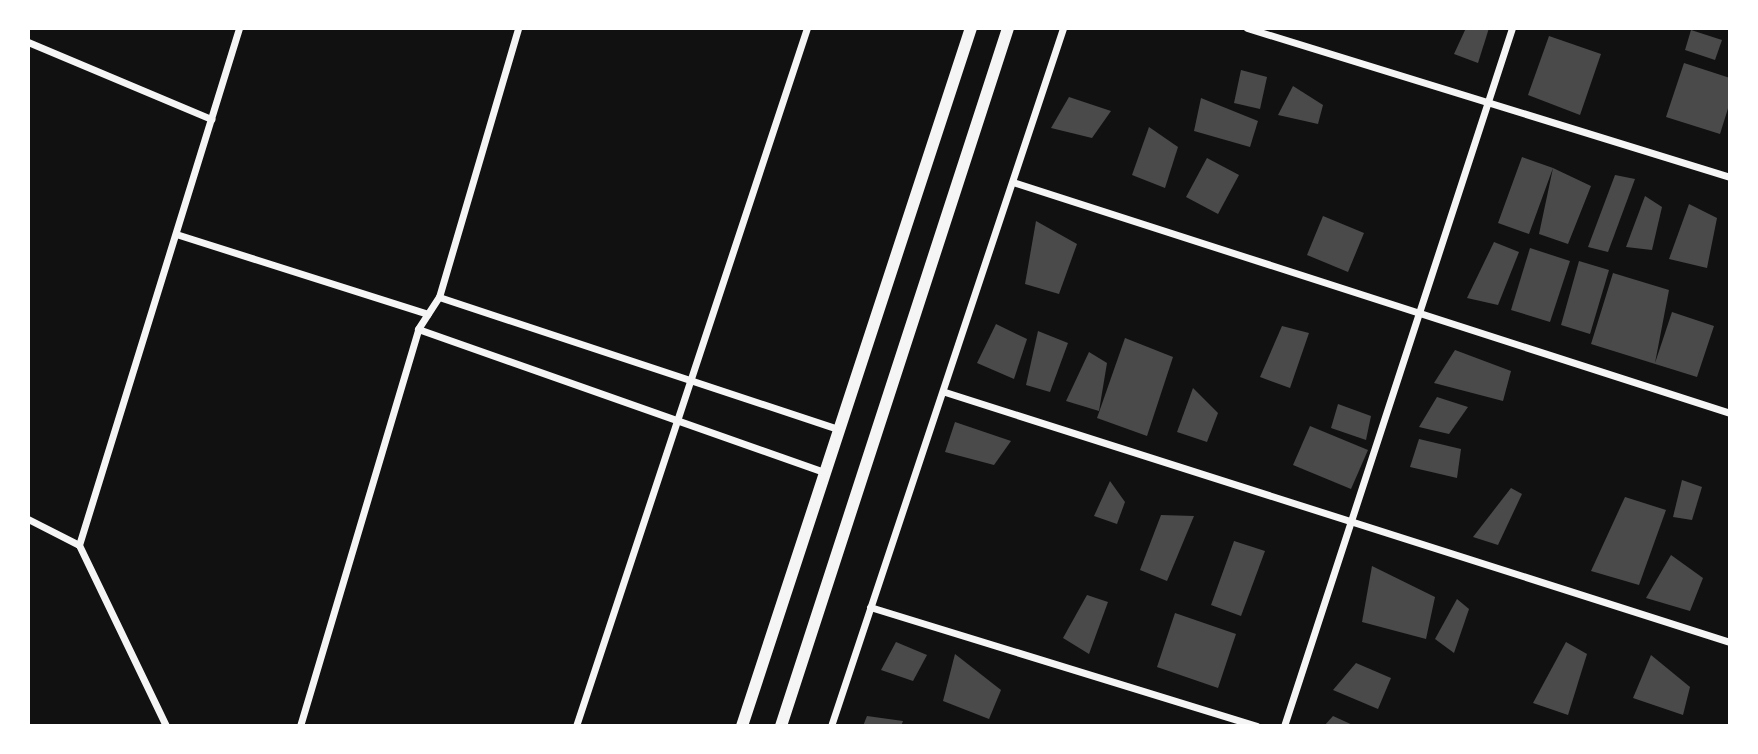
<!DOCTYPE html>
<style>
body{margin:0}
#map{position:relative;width:1758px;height:754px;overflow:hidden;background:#111;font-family:"Nunito Sans",sans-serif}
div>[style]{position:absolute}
.building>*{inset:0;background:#4a4a4a}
.minor>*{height:7px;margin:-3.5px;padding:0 3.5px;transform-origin:3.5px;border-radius:3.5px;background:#f5f5f5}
.tertiary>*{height:12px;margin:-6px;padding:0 6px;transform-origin:6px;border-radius:6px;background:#f5f5f5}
span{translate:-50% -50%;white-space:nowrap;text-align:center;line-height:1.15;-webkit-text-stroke:5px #fff;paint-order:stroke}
.frame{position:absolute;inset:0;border:30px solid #fff;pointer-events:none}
</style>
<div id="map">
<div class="building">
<div style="clip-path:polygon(1466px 28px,1489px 28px,1478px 63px,1454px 54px)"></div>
<div style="clip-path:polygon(1691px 30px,1722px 40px,1715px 60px,1685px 50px)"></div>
<div style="clip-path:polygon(1549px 36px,1601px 54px,1580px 115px,1528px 95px)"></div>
<div style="clip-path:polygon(1684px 63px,1730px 78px,1730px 102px,1720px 134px,1666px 117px)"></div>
<div style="clip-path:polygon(1241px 70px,1267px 77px,1260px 109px,1234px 103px)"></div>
<div style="clip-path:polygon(1293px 86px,1323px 105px,1318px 124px,1278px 115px)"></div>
<div style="clip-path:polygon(1069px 97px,1111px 111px,1092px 138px,1051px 128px)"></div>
<div style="clip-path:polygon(1201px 98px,1258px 121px,1250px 147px,1194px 131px)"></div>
<div style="clip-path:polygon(1149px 127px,1178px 147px,1165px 188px,1132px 175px)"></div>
<div style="clip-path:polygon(1522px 157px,1553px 168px,1591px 186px,1568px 244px,1539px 234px,1553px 168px,1529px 234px,1498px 223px)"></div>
<div style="clip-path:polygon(1207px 158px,1239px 175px,1218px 214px,1186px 197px)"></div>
<div style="clip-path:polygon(1615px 175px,1635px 179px,1608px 252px,1588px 247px)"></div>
<div style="clip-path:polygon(1645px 196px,1662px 207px,1652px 250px,1626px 247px)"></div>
<div style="clip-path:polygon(1689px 204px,1717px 218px,1707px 268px,1669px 259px)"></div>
<div style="clip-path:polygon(1323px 216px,1364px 233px,1348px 272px,1307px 255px)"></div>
<div style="clip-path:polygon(1036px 221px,1077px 244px,1059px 294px,1025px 284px)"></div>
<div style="clip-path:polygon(1494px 242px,1519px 252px,1498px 305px,1467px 298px)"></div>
<div style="clip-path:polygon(1530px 248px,1570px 261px,1550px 322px,1511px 310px)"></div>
<div style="clip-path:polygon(1579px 261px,1609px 270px,1590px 334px,1561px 325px)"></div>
<div style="clip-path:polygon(1613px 273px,1669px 290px,1655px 363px,1672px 312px,1714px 326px,1697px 377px,1591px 344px)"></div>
<div style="clip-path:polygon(996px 324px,1027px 339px,1014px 379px,977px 363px)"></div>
<div style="clip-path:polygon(1282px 326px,1309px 333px,1290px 388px,1260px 377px)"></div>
<div style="clip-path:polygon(1038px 331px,1068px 343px,1050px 392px,1026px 385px)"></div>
<div style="clip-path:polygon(1125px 338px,1173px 357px,1147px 436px,1097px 418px)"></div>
<div style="clip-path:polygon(1455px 350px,1511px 371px,1503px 401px,1434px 383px)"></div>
<div style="clip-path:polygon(1089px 352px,1107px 363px,1099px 411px,1066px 401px)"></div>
<div style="clip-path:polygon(1193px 388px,1218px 413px,1207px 442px,1177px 432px)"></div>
<div style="clip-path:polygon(1437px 397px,1468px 407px,1449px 434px,1419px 427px)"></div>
<div style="clip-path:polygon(1338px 404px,1371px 416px,1366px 440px,1331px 428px)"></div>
<div style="clip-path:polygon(955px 422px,1011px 441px,994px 465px,945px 452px)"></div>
<div style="clip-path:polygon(1310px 426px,1368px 450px,1351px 489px,1293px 465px)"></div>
<div style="clip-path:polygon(1419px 439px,1461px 449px,1457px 478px,1410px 467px)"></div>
<div style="clip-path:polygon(1682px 480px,1702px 487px,1692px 520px,1673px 517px)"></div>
<div style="clip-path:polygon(1110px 481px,1125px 502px,1117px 524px,1094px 516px)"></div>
<div style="clip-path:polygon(1511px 488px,1522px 494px,1498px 545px,1473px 537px)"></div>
<div style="clip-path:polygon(1625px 497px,1666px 510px,1639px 585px,1591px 571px)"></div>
<div style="clip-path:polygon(1161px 515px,1194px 516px,1167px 581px,1140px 570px)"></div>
<div style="clip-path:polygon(1234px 541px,1265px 551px,1241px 616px,1211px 605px)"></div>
<div style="clip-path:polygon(1671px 555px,1703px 578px,1690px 611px,1646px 598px)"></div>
<div style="clip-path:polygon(1372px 566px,1435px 597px,1426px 639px,1362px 622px)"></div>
<div style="clip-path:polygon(1087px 595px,1108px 602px,1089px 654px,1063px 638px)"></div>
<div style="clip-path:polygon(1457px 599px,1469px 609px,1454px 653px,1435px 639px)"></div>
<div style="clip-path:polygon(1175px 613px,1236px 634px,1218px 688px,1157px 667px)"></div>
<div style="clip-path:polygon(896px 642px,927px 655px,913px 681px,881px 670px)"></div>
<div style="clip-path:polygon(1566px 642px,1587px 654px,1568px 715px,1533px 703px)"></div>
<div style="clip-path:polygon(955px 654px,1001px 690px,989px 719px,943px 701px)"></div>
<div style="clip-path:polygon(1651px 655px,1690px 687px,1683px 715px,1633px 698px)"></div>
<div style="clip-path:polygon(1356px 663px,1391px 678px,1378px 709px,1333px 690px)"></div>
<div style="clip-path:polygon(867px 716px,903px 721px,901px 726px,863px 726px)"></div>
<div style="clip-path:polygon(1333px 716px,1355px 726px,1324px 726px)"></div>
</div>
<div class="minor">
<div style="left:1247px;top:28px;width:505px;rotate:17.14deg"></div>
<div style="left:28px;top:42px;width:199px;rotate:22.8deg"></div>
<div style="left:1013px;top:182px;width:753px;rotate:17.86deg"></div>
<div style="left:176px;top:234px;width:264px;rotate:17.6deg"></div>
<div style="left:439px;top:297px;width:419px;rotate:18.3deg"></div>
<div style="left:418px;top:329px;width:430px;rotate:19.4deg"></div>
<div style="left:945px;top:392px;width:824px;rotate:17.67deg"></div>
<div style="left:28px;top:519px;width:57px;rotate:27deg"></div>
<div style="left:79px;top:545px;width:201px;rotate:64.3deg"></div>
<div style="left:79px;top:545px;width:541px;rotate:-72.8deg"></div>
<div style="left:870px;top:607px;width:405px;rotate:17.1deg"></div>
<div style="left:300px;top:726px;width:414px;rotate:-73.4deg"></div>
<div style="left:418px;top:329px;width:38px;rotate:-57deg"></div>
<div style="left:439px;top:297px;width:280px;rotate:-73.6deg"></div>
<div style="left:576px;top:726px;width:735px;rotate:-71.69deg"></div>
<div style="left:831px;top:726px;width:736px;rotate:-71.61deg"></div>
<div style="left:1284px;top:726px;width:734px;rotate:-71.91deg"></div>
</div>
<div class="tertiary">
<div style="left:742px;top:726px;width:735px;rotate:-71.84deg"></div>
<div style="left:781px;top:726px;width:734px;rotate:-71.98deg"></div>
</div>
<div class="frame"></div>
</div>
